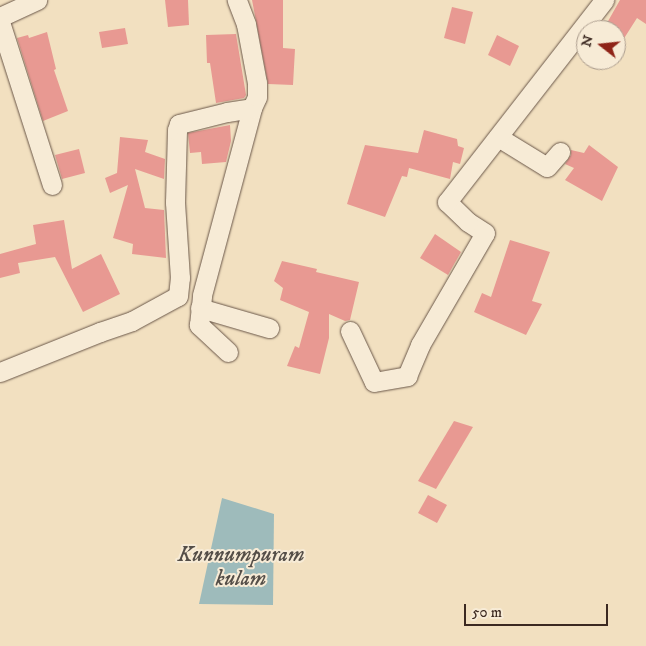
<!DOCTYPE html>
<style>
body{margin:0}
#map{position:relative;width:646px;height:646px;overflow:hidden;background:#f2e0c0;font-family:"IM FELL DW Pica",serif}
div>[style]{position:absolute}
.water>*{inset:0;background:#9ebbbb}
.building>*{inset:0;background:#e89992}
.roads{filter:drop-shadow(0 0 1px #6a5749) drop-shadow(0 0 1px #6a5749)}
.minor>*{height:19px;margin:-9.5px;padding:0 9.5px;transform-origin:9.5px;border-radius:9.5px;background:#f7ebd6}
span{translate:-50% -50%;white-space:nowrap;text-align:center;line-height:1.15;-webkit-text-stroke:4px #f7ebd6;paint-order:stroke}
.water-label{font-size:21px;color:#544e48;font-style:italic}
.north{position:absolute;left:576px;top:20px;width:50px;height:50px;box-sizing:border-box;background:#f7ebd6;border:1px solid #ac9d8e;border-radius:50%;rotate:286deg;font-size:14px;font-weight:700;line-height:20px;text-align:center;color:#3c2921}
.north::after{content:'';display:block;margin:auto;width:18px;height:22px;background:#8f2418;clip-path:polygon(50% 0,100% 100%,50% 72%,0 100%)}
.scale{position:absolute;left:464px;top:604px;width:144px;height:22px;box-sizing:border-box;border:2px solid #3c2921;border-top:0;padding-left:6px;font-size:15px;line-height:18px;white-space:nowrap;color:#3c2921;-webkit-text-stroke:4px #f7ebd6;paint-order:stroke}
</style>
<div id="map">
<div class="water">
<div style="clip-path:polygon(222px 498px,274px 514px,273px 605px,199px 604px)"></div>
</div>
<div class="building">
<div style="clip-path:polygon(165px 0,188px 0,189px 25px,168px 27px)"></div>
<div style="clip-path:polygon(252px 0,283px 0,283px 48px,295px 49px,293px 85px,268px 84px)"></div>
<div style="clip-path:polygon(620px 0,646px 0,646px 24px,637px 18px,616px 51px,616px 30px,603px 30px)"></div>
<div style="clip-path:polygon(452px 7px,473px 12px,465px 44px,444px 38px)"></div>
<div style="clip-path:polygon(125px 28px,128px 44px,102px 48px,99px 32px)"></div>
<div style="clip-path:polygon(47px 32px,56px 69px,54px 70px,68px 111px,43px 121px,17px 38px,28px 35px,29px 38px)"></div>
<div style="clip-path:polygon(236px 34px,246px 95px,244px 98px,216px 103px,210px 63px,207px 63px,206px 35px)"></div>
<div style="clip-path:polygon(497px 35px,519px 46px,510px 66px,488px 55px)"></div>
<div style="clip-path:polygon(230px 125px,231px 141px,226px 162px,202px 164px,201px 152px,190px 153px,188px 133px)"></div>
<div style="clip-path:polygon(424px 130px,457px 139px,458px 146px,464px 148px,460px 164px,453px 162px,450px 179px,409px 168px,407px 177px,402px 176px,385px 217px,347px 204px,365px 145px,418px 153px)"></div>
<div style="clip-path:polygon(120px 137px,148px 140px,145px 152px,165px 159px,164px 179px,135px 169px,145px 208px,164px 210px,166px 258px,132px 254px,133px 244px,113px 238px,128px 185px,110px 193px,105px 178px,117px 173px)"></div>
<div style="clip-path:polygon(589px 145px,618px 167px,602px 201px,565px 180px,574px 168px,565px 164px,571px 155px,571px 150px,584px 153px)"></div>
<div style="clip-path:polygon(79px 149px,85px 173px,62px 179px,55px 155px)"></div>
<div style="clip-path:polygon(64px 220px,72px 269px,101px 254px,120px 294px,83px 312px,55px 257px,18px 263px,20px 273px,0 278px,0 254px,36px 244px,33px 225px)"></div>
<div style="clip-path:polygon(435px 234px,461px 252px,448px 275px,420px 258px)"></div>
<div style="clip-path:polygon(510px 240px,550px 252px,532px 301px,542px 304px,526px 335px,474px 312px,482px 293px,491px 297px)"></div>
<div style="clip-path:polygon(282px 261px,317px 269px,316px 272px,359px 282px,350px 320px,345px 321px,329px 314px,329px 338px,320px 374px,287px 366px,295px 346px,299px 348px,309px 312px,280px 300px,283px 288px,274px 281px)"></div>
<div style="clip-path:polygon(454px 421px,473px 427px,436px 489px,418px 481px)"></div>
<div style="clip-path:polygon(428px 495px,447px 505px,437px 523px,418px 513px)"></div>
</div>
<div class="roads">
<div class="minor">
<div style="left:0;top:17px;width:41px;rotate:-24.7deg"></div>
<div style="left:0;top:22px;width:171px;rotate:72.3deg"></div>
<div style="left:498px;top:137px;width:57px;rotate:31.5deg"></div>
<div style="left:547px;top:167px;width:20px;rotate:-49deg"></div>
<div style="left:200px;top:308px;width:72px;rotate:16.2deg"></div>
<div style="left:350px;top:331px;width:56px;rotate:64.8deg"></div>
<div style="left:374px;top:382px;width:34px;rotate:-10deg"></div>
<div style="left:407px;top:376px;width:34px;rotate:-67deg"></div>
<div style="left:420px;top:345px;width:129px;rotate:-59.9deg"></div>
<div style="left:485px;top:233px;width:20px;rotate:-147deg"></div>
<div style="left:468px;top:222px;width:29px;rotate:-136deg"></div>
<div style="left:447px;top:202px;width:256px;rotate:-52.1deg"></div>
<div style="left:228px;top:352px;width:40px;rotate:-137deg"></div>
<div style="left:199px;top:325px;width:30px;rotate:-84deg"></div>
<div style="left:202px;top:295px;width:194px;rotate:-75deg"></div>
<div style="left:0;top:372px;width:108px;rotate:-21.8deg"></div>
<div style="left:100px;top:332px;width:34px;rotate:-19deg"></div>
<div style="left:132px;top:321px;width:52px;rotate:-28.5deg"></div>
<div style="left:178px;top:296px;width:18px;rotate:-84deg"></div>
<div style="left:180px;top:278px;width:76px;rotate:-93.8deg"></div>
<div style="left:175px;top:202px;width:72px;rotate:-88.4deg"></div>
<div style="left:177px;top:130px;width:6px;rotate:-72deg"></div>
<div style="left:179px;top:124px;width:49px;rotate:-14deg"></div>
<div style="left:227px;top:112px;width:25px;rotate:-9deg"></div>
<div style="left:252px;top:108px;width:12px;rotate:-66deg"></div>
<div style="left:257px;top:97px;width:14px;rotate:-90deg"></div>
<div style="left:257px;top:83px;width:60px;rotate:-100.6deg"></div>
<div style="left:246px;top:24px;width:26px;rotate:-111deg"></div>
</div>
</div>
<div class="water-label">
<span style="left:241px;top:567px">Kunnumpuram<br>kulam</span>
</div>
<div class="north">N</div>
<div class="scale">50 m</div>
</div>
